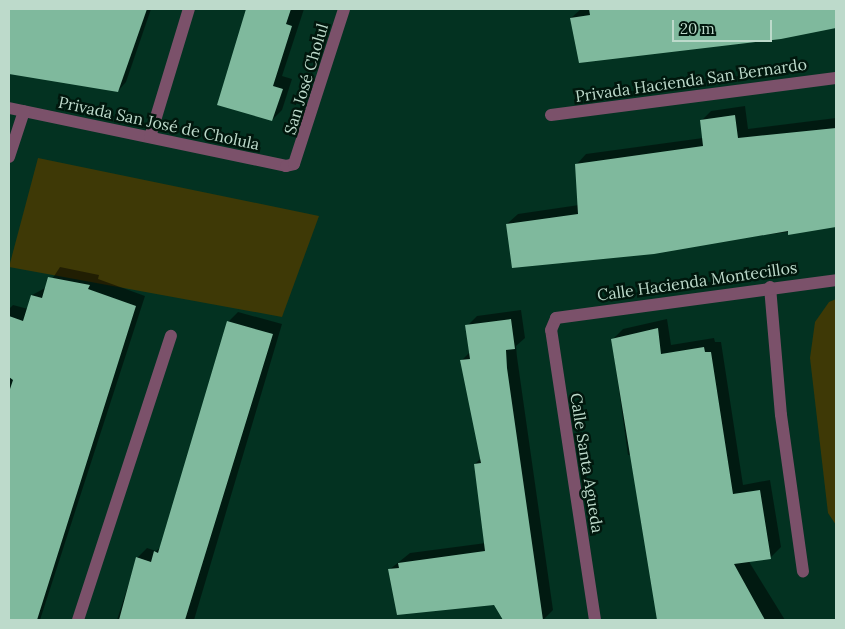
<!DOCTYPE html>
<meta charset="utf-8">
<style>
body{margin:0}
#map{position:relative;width:845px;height:629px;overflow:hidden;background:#033221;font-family:Lora,serif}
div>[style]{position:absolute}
.green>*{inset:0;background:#3e3906}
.shadow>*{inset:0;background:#0007}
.building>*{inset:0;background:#7fb99d}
.minor>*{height:12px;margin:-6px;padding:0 6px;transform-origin:6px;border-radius:6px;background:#7b516a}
span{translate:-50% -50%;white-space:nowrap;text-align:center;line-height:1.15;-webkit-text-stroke:5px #01170d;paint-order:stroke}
.street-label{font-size:16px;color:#bddacb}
.frame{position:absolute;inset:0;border:10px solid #bddacb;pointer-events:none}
.scale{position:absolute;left:672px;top:20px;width:100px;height:22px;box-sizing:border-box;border:2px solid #bddacb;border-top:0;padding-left:6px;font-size:15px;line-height:18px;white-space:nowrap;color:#bddacb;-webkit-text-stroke:4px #01170d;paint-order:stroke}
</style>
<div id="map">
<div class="green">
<div style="clip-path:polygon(38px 158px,319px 216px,282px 317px,9px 267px)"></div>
<div style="clip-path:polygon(836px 299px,836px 525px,828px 513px,810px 358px,815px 322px,829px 302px)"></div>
</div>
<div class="shadow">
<div style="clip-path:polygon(9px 9px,151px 9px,126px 82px,118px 91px,9px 73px)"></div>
<div style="clip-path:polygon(248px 9px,304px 9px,282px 76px,292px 79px,282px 110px,272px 120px,219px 104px)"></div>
<div style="clip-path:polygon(581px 9px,836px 9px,836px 28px,580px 62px,571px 18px)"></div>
<div style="clip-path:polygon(745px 106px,748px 129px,836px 118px,836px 226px,686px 245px,507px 224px,518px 214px,579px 205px,576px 165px,586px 154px,703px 138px,701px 121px,711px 111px)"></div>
<div style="clip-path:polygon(60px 267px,99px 275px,98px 279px,145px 296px,40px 620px,9px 620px,9px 367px,13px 353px,9px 352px,9px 309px,13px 305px,28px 309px,32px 295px,47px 287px)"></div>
<div style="clip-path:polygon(521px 310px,525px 338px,516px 346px,517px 357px,553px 610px,543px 620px,504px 620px,495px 603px,389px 570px,410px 553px,486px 543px,475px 464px,481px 458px,461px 361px,470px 352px,467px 326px,477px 316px)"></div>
<div style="clip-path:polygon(238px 312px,282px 324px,194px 620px,117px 620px,137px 558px,147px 548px,156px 551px,162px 546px,228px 322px)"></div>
<div style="clip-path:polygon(667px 319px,671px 345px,714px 338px,715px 342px,721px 342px,743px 485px,770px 480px,781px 547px,771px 557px,748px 560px,785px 620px,719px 620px,718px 606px,634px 454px,628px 455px,612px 340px,623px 329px)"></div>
</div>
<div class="building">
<div style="clip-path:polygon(9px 9px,147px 9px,118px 92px,9px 74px)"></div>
<div style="clip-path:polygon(246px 9px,291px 9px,286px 24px,292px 26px,273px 86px,283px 89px,272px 121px,217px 105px)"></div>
<div style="clip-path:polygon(589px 9px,836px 9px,836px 28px,781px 39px,579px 63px,570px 18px,590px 15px)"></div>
<div style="clip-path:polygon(735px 115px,738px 138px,836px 128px,836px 227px,788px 235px,788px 231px,654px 254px,512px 268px,506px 224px,578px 214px,575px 164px,703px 146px,700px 120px)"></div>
<div style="clip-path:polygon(48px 277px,90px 285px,88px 289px,136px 306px,37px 620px,9px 620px,9px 392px,13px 380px,9px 377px,9px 316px,23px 321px,31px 295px,42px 298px)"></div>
<div style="clip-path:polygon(511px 319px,515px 349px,506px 350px,507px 368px,543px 620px,503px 620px,494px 605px,397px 615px,388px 569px,399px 568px,398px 563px,485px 551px,474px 464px,481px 463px,460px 360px,470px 359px,465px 325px)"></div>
<div style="clip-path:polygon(227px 321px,273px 334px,185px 620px,119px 620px,136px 557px,151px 562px,154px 551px,158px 553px)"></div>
<div style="clip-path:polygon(658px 328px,661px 354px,704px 347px,705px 352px,711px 352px,733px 494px,760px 490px,771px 559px,734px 564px,765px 620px,657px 620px,611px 339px)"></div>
</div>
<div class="minor">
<div style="left:9px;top:108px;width:283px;rotate:11.8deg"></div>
<div style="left:286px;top:166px;width:8px;rotate:-14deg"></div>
<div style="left:294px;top:164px;width:163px;rotate:-72.1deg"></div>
<div style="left:551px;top:115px;width:287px;rotate:-7.4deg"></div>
<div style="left:150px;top:137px;width:134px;rotate:-73.1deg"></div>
<div style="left:9px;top:157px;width:48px;rotate:-71.9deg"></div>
<div style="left:770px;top:287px;width:128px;rotate:85.1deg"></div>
<div style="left:781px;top:415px;width:158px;rotate:82deg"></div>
<div style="left:78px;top:620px;width:299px;rotate:-71.9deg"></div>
<div style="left:595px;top:620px;width:293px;rotate:-98.6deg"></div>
<div style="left:551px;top:330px;width:13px;rotate:-67deg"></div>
<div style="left:556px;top:318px;width:283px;rotate:-7.7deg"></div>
</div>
<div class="street-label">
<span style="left:306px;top:79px;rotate:-73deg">San José Cholul</span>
<span style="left:691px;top:80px;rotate:-8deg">Privada Hacienda San Bernardo</span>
<span style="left:159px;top:123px;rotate:12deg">Privada San José de Cholula</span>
<span style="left:697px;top:281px;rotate:-8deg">Calle Hacienda Montecillos</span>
<span style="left:587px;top:463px;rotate:81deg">Calle Santa Agueda</span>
</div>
<div class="frame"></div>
<div class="scale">20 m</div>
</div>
